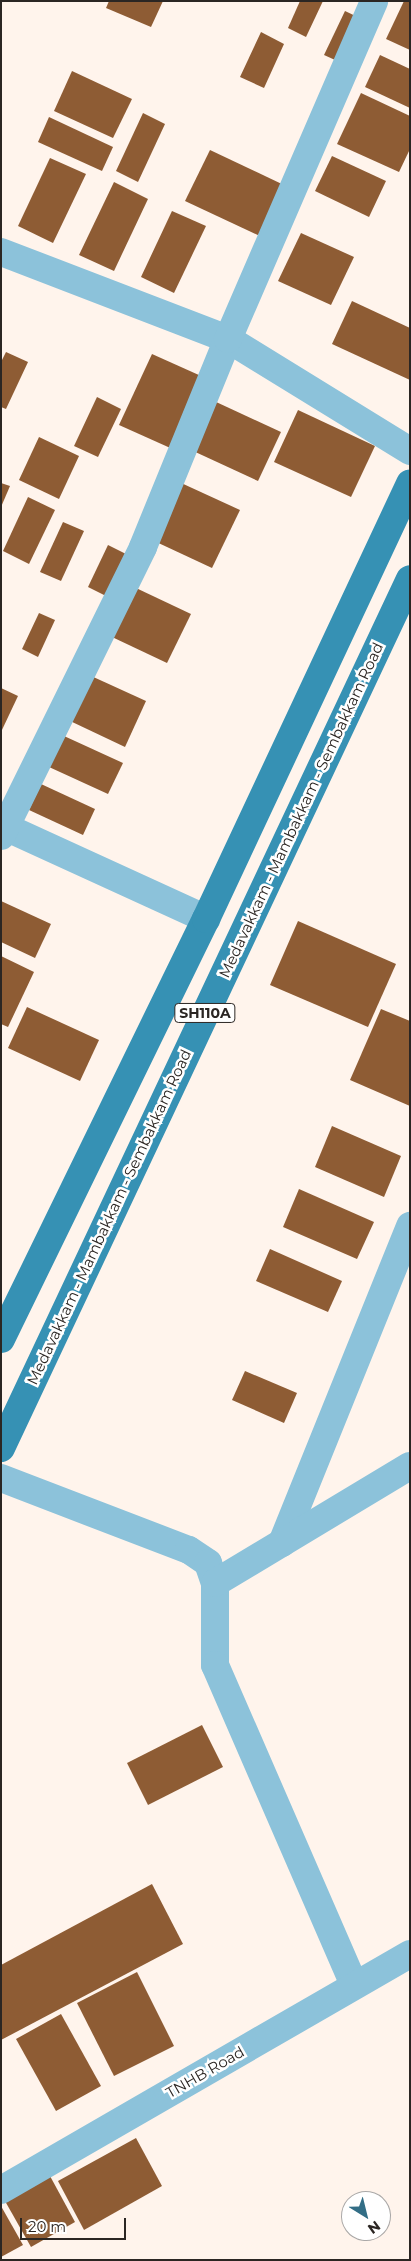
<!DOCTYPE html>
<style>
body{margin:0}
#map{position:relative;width:411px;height:2261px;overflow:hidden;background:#fff4ec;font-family:Montserrat,sans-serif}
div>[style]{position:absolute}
.building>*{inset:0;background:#8e5c34}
.minor>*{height:28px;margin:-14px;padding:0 14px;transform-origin:14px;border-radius:14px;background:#8cc2da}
.major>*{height:28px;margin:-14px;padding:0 14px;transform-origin:14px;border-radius:14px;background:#3691b4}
span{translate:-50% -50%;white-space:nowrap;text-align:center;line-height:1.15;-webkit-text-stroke:5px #fff;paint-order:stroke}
.shield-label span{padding:1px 4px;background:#fff;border:1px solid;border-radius:4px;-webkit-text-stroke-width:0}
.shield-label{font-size:14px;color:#2b2623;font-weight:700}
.street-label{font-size:15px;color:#2b2623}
.frame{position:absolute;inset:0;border:2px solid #2b2623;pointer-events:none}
.north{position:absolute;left:341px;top:2191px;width:50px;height:50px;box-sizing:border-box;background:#fff;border:1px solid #aaa8a7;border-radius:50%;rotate:144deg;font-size:14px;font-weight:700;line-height:20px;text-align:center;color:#2b2623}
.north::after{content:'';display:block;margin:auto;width:18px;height:22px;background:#336e86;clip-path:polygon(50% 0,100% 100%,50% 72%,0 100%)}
.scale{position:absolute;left:20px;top:2218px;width:106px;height:22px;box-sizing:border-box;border:2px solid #2b2623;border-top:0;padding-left:6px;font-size:15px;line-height:18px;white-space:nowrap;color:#2b2623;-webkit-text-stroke:4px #fff;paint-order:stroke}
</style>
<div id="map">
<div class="building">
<div style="clip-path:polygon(109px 1px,163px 1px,151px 27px,106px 8px)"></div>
<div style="clip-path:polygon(300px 1px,323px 1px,306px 37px,288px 28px)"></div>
<div style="clip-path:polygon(404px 1px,410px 1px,410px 50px,386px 39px)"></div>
<div style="clip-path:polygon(345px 11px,364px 20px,344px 64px,324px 55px)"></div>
<div style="clip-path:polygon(261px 32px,284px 44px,264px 88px,240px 77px)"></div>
<div style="clip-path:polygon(380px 55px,410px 69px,410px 108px,365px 87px)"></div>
<div style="clip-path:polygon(72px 71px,132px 99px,113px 138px,54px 111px)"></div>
<div style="clip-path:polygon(361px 93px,410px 116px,410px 149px,399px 172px,337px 144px)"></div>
<div style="clip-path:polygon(143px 113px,165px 124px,138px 182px,116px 171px)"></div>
<div style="clip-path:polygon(49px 117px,113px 147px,102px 171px,38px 142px)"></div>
<div style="clip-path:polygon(210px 150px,286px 186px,262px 237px,185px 201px)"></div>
<div style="clip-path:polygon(332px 156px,386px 181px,369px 217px,315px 191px)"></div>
<div style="clip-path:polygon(50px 158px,86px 174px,53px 243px,18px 226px)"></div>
<div style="clip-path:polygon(114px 182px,148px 199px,114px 271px,79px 255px)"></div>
<div style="clip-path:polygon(172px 211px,206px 226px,174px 293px,141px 277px)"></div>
<div style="clip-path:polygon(301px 233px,354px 257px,331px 305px,278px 281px)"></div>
<div style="clip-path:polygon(352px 301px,410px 328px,410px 380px,332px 344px)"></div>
<div style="clip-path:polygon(6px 352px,28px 362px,6px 409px,1px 407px,1px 362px)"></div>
<div style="clip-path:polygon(152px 354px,210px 380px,177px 451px,119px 425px)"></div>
<div style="clip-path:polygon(97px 397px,121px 409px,98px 457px,74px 446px)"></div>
<div style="clip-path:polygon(214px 401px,281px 432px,258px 481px,191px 450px)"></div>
<div style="clip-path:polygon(298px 410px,375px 446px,351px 497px,274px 462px)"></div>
<div style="clip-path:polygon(39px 437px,79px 456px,59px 499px,19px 480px)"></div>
<div style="clip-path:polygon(179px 482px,240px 510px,212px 568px,152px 540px)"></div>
<div style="clip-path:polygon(1px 483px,10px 486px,1px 507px)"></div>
<div style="clip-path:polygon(28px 497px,55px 510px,29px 564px,3px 551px)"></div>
<div style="clip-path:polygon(63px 522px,84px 531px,61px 581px,40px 572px)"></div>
<div style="clip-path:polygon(108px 545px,126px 554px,106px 596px,88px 587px)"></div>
<div style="clip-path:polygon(136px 588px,191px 614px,167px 663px,112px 637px)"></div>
<div style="clip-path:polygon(39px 613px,55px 620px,38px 657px,22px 649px)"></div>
<div style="clip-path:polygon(89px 675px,146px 701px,125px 747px,68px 720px)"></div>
<div style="clip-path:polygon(1px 688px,18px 696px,1px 732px)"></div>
<div style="clip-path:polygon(64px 736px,123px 763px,108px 794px,49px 767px)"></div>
<div style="clip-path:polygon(41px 784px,95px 809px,83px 835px,29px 810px)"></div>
<div style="clip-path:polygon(1px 901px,51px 924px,35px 958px,1px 942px)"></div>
<div style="clip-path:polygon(298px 921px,396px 964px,368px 1027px,270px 985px)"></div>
<div style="clip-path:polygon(1px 956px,34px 972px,8px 1027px,1px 1024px)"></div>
<div style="clip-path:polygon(27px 1007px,99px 1040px,80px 1081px,8px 1048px)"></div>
<div style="clip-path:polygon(381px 1009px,410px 1021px,410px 1106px,350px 1080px)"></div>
<div style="clip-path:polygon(332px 1126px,401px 1156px,384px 1197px,315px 1167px)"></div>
<div style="clip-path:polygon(299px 1189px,374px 1222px,357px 1259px,283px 1227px)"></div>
<div style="clip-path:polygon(270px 1249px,342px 1281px,328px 1312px,256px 1281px)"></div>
<div style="clip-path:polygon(245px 1371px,297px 1393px,284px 1423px,232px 1400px)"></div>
<div style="clip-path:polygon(202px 1725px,223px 1767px,148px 1805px,127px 1763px)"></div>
<div style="clip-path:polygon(152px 1884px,183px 1944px,1px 2040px,1px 1965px)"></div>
<div style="clip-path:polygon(137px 1972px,174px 2046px,114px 2076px,77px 2003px)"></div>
<div style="clip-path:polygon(61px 2014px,101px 2086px,56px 2111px,16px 2039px)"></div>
<div style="clip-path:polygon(136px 2138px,162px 2186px,84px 2230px,58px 2181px)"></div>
<div style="clip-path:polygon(50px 2176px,75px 2222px,31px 2247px,5px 2201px)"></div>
<div style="clip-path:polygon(1px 2206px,23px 2245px,1px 2257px)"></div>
</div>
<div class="minor">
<div style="left:1px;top:252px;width:243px;rotate:21deg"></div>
<div style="left:228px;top:339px;width:214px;rotate:31.6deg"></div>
<div style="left:1px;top:825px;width:226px;rotate:24.6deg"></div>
<div style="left:1px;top:836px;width:322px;rotate:-63.8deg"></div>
<div style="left:143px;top:547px;width:225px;rotate:-67.8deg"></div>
<div style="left:228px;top:339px;width:368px;rotate:-66.6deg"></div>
<div style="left:1px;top:1478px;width:201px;rotate:21deg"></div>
<div style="left:189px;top:1550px;width:23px;rotate:34deg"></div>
<div style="left:208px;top:1563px;width:21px;rotate:71deg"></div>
<div style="left:215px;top:1583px;width:82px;rotate:90deg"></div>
<div style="left:215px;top:1665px;width:349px;rotate:66.5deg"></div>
<div style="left:282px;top:1543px;width:342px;rotate:-68deg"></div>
<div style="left:215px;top:1583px;width:227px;rotate:-31deg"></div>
<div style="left:1px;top:2190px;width:472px;rotate:-30deg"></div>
</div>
<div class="major">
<div style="left:1px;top:1339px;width:467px;rotate:-64deg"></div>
<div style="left:206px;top:919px;width:481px;rotate:-64.9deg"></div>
<div style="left:1px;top:1448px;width:960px;rotate:-64.8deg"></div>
</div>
<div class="shield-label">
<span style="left:205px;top:1013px">SH110A</span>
</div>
<div class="street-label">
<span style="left:301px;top:810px;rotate:-65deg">Medavakkam - Mambakkam - Sembakkam Road</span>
<span style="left:109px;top:1217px;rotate:-65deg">Medavakkam - Mambakkam - Sembakkam Road</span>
<span style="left:205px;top:2072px;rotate:-30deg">TNHB Road</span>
</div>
<div class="frame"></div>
<div class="north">N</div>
<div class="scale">20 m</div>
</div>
